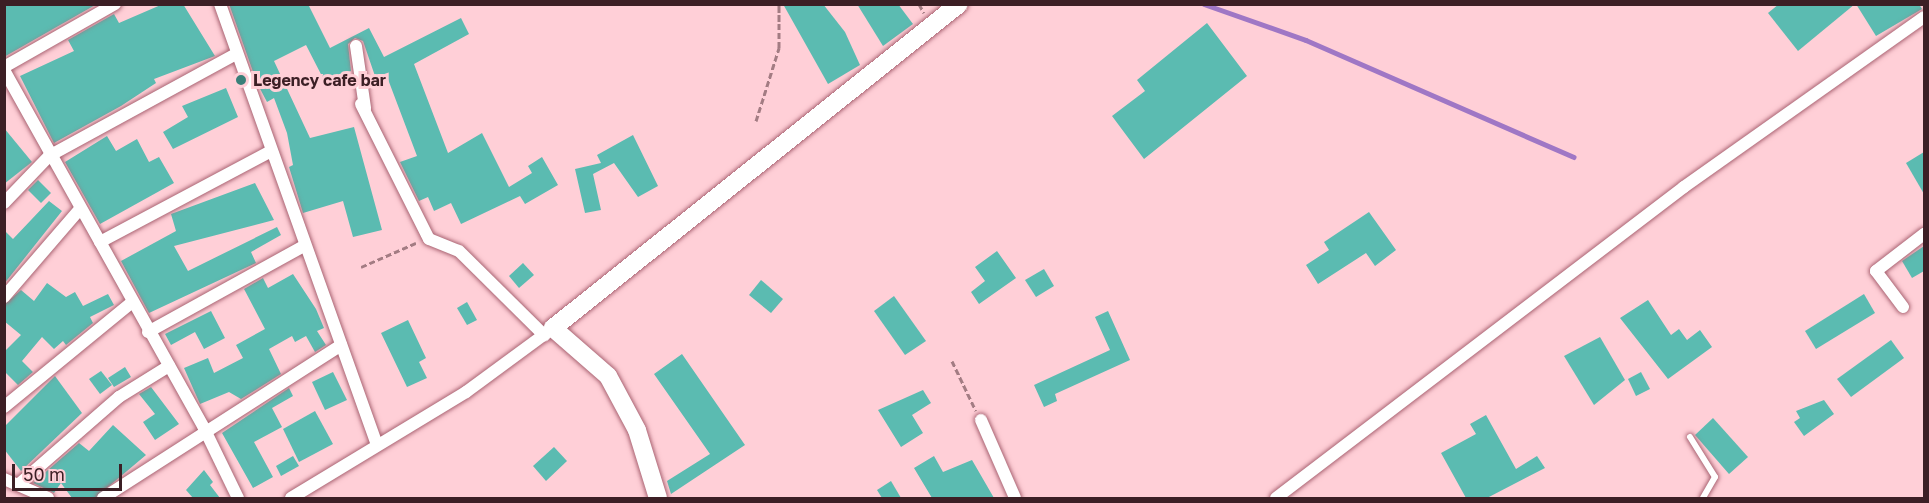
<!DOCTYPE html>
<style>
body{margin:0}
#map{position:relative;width:1929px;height:503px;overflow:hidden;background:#ffcfd7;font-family:"Golos Text",sans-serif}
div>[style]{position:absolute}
.stream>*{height:4.5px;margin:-2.25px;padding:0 2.25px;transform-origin:2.25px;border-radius:2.25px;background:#9f77c5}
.building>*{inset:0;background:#5bbbb1}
.path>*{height:3px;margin-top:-1.5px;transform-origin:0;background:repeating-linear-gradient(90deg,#a37c83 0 6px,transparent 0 9px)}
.roads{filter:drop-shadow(0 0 2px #aa6473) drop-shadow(0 0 2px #aa6473)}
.lane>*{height:6px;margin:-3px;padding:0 3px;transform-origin:3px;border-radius:3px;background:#fff}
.street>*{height:12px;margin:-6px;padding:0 6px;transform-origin:6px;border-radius:6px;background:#fff}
.secondary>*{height:18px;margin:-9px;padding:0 9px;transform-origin:9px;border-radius:9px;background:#fff}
.dots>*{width:16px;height:16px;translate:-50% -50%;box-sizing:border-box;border:3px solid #ffcfd7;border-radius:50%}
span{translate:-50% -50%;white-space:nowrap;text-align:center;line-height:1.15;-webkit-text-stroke:6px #ffcfd7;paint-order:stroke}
.poi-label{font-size:16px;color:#3c1f25;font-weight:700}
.left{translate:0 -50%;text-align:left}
.frame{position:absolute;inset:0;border:6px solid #3c1f25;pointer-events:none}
.scale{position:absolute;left:12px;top:464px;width:110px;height:27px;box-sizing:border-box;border:3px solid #3c1f25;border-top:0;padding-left:8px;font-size:18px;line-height:21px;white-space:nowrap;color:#3c1f25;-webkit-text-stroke:4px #ffcfd7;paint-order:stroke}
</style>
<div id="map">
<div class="stream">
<div style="left:1204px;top:4px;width:108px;rotate:19.4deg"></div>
<div style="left:1306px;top:40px;width:292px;rotate:23.6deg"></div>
</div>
<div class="building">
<div style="clip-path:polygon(4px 4px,97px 4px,4px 57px)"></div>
<div style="clip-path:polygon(163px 4px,183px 4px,215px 56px,154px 79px,156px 83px,121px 106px,54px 143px,20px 76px,74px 51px,68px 40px,114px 14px,119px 23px)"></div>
<div style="clip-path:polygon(229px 4px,308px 4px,330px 48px,369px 28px,384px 57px,461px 18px,469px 34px,414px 64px,448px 153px,482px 133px,509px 187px,532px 173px,528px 166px,542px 157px,558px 185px,525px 204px,520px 196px,461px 224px,451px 203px,434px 211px,428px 197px,419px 201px,400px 162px,417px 156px,386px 74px,376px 79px,363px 41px,355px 38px,348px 44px,351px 71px,326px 84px,306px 45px,274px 61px,310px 138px,354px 127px,382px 230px,353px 237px,343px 201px,303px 213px,289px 167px,293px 165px,287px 133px,274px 98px,267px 102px,257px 83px)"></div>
<div style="clip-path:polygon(783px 4px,823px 4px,845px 32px,860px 65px,828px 84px)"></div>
<div style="clip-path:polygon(857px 4px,898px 4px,913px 24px,883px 46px)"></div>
<div style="clip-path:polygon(1779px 4px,1855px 4px,1798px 51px,1768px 13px)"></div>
<div style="clip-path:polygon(1856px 4px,1919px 4px,1922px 9px,1876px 36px)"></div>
<div style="clip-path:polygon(1207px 23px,1247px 76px,1144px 159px,1112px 116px,1145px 91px,1137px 80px)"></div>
<div style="clip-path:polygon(226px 88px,238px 117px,173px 149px,163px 132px,188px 117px,182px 106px)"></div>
<div style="clip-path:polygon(4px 128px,32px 162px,4px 184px)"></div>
<div style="clip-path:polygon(633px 135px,658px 186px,638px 197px,614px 163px,593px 174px,601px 210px,585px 213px,575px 169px,601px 163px,597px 155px)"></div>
<div style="clip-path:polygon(107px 136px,116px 151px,137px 139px,149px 162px,159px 157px,174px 183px,100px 224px,65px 162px)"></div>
<div style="clip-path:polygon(1924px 152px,1924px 194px,1906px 163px)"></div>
<div style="clip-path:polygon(38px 180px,51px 193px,41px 203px,28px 190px)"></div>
<div style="clip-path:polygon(255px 183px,274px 220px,174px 246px,188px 271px,277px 227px,281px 235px,251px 252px,256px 263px,149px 313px,121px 261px,176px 231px,171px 214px)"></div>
<div style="clip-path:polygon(49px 201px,62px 211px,4px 284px,4px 230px,13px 239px)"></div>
<div style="clip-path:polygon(1369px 212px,1396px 250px,1375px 266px,1366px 253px,1318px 284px,1306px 265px,1329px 250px,1324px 242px)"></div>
<div style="clip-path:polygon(1924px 246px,1924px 271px,1912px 278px,1902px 261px)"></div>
<div style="clip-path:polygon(997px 251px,1016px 278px,979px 304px,971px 292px,985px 281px,975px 267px)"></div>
<div style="clip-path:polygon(523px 263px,534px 275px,519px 288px,509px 276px)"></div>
<div style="clip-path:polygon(1044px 269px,1054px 286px,1036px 297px,1025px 280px)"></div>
<div style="clip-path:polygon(293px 274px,316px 309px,324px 328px,317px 331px,326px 345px,315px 352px,306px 336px,295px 342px,292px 336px,269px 349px,281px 374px,241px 399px,229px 392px,200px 404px,184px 368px,208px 358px,214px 373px,243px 358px,236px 345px,265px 329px,244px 289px,263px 278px,268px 288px)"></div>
<div style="clip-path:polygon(761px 280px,783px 299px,771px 313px,749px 295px)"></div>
<div style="clip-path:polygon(47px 283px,66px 297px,75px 292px,83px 306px,108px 294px,114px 305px,90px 317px,93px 323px,66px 345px,63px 341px,54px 349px,42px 337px,22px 361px,33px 372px,18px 385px,4px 371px,4px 352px,21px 335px,4px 321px,4px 305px,21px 290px,34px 301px)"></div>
<div style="clip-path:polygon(1864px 294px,1875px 313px,1816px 349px,1805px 331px)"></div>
<div style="clip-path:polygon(894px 296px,926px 341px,905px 355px,874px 311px)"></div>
<div style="clip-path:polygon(1648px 300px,1671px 335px,1679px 329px,1687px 340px,1700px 330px,1712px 347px,1668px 379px,1620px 318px)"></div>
<div style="clip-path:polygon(467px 302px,477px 320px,467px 325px,457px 308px)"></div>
<div style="clip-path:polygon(211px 311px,225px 338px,204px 349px,195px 332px,171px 345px,165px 334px)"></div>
<div style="clip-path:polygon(1108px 311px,1130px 360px,1055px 394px,1057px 401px,1044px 407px,1034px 385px,1110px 350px,1095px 317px)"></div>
<div style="clip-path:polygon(408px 320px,426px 358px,419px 362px,427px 378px,407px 387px,381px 333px)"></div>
<div style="clip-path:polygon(1600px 337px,1625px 380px,1594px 405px,1564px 356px)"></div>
<div style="clip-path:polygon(1891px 340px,1904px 358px,1851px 397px,1837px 379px)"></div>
<div style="clip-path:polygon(682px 354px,745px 445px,671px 494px,667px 481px,710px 454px,654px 374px)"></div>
<div style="clip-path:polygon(125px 367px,131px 377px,114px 387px,108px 378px)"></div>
<div style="clip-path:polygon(101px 371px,112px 385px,100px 394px,89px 379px)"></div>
<div style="clip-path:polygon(333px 372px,347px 400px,325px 410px,312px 382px)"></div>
<div style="clip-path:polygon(1641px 372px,1650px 389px,1636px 396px,1628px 379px)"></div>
<div style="clip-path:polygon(55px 376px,82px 413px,21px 471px,4px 449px,4px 427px)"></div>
<div style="clip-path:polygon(151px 387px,179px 424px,155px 440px,143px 422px,155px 414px,139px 394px)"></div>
<div style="clip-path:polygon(289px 388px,293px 396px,272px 408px,282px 427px,254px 442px,273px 477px,253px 488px,222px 433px)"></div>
<div style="clip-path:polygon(923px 390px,931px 403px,912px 415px,923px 433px,901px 447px,878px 410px)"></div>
<div style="clip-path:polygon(1824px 400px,1834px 414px,1804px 436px,1794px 422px,1800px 418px,1796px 411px)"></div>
<div style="clip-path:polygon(315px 411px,333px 444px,299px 462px,283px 429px)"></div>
<div style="clip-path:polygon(1486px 415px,1516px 469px,1537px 456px,1545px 468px,1487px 498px,1466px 498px,1441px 453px,1476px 434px,1470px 424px)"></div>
<div style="clip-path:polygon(1713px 418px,1748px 457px,1729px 474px,1695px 435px)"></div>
<div style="clip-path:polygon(113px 425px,146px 455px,95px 498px,72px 498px,61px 483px,54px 493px,33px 483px,79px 443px,89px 451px)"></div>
<div style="clip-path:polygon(554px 447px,567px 461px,546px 481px,533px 466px)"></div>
<div style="clip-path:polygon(293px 456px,299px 466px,281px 476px,276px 466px)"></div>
<div style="clip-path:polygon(934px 456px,943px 472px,972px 460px,994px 498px,932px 498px,914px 468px)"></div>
<div style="clip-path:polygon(204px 470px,213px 482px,210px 485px,220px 498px,193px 498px,186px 490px)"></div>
<div style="clip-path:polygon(891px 481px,901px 498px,882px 498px,877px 490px)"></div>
</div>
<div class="path">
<div style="left:919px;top:4px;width:10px;rotate:61deg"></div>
<div style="left:756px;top:121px;width:77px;rotate:-72.5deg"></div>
<div style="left:779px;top:48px;width:44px;rotate:-90deg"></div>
<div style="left:361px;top:267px;width:60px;rotate:-23.6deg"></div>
<div style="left:952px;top:361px;width:55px;rotate:64.4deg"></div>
</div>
<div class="roads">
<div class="lane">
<div style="left:1690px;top:437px;width:47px;rotate:58deg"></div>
<div style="left:1715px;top:477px;width:24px;rotate:120deg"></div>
</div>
<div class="street">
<div style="left:220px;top:4px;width:467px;rotate:70.4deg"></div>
<div style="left:356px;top:46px;width:63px;rotate:81.7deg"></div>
<div style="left:4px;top:67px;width:128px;rotate:-29.6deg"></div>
<div style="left:4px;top:70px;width:410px;rotate:60.8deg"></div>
<div style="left:204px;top:428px;width:78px;rotate:64.1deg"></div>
<div style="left:361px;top:104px;width:151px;rotate:63.3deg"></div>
<div style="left:429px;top:239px;width:32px;rotate:22deg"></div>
<div style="left:459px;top:251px;width:120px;rotate:44.7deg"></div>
<div style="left:4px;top:203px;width:65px;rotate:-46.2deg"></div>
<div style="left:49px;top:156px;width:213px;rotate:-28.6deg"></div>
<div style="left:100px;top:242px;width:191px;rotate:-28deg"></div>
<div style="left:4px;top:297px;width:116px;rotate:-49.2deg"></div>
<div style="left:1903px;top:307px;width:45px;rotate:-126.9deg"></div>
<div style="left:1876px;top:271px;width:61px;rotate:-37.6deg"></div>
<div style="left:148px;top:332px;width:178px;rotate:-28.9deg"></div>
<div style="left:4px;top:407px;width:164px;rotate:-39.3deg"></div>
<div style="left:981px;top:420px;width:85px;rotate:66.4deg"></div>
<div style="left:4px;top:479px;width:48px;rotate:23.4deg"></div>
<div style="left:18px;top:485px;width:134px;rotate:-41.1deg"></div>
<div style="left:119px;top:397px;width:59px;rotate:-31.8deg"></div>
<div style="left:103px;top:498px;width:283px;rotate:-32.7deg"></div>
<div style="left:291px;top:498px;width:205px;rotate:-31.2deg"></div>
<div style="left:466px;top:392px;width:108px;rotate:-36.3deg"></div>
<div style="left:1276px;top:498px;width:513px;rotate:-37.32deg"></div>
<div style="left:1684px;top:187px;width:294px;rotate:-35.3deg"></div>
</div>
<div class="secondary">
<div style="left:658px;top:498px;width:71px;rotate:-107.2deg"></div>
<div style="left:637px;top:430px;width:61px;rotate:-118.2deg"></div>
<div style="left:608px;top:376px;width:73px;rotate:-138.9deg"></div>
<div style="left:553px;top:328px;width:519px;rotate:-38.59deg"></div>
</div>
</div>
<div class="dots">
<div style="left:241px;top:80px;background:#398079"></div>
</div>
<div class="poi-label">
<span class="left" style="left:253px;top:80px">Legency cafe bar</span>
</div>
<div class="frame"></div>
<div class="scale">50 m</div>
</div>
